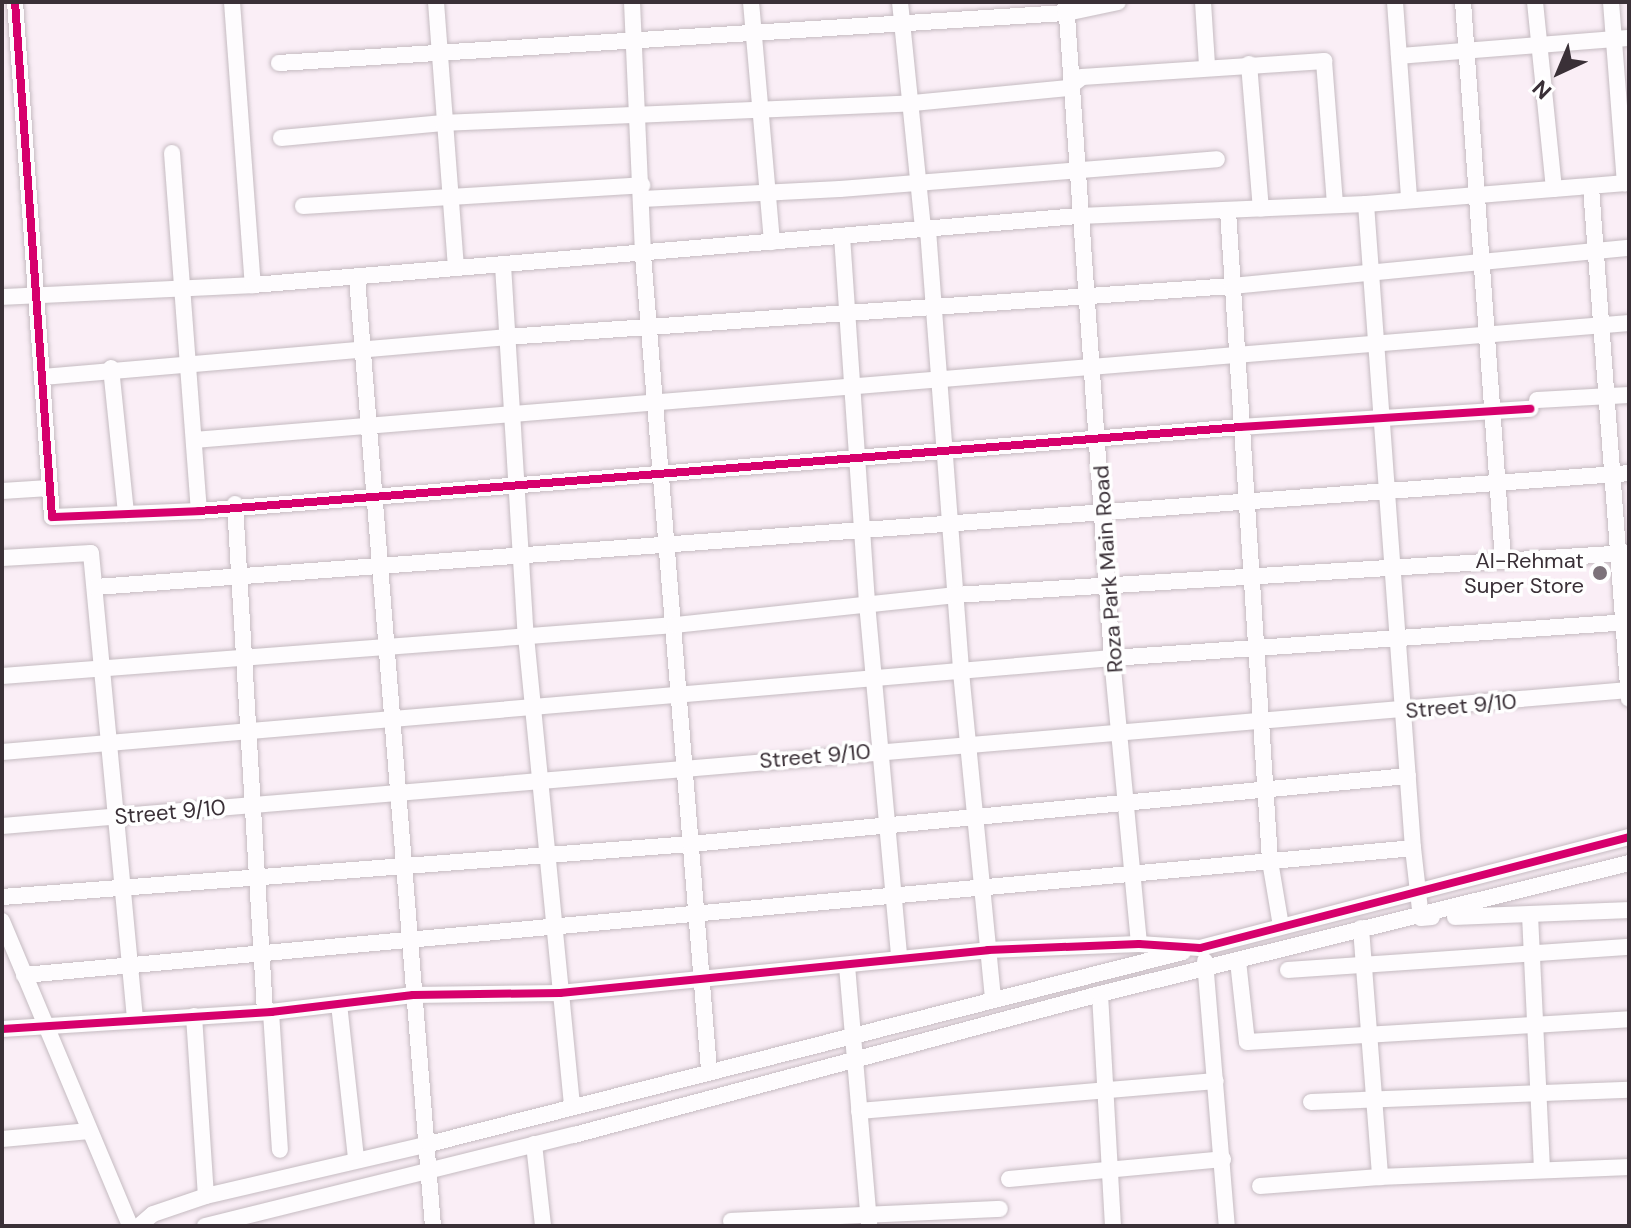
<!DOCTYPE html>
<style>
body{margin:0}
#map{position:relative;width:1631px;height:1228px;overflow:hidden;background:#faeef6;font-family:"DM Sans",sans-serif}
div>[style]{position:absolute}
.roads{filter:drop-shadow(0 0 2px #c5bbc1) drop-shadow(0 0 2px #c5bbc1)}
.street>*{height:16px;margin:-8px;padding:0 8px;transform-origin:8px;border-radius:8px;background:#fefcfe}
.cycleway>*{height:8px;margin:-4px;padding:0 4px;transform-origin:4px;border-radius:4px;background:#d6006c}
.dots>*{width:22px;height:22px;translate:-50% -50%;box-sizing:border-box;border:4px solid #fff;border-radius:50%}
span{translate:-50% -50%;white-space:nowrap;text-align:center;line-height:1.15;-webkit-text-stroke:7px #fff;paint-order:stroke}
.poi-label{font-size:22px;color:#3a3037}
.right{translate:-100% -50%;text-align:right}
.street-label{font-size:22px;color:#3a3037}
.frame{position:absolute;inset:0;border:4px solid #3a3037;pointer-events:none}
.north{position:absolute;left:1519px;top:32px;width:80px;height:80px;-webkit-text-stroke:6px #fff;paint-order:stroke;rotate:224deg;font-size:22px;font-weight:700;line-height:32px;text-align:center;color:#3a3037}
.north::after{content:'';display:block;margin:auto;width:28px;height:36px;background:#3a3037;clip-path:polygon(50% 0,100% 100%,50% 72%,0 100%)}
</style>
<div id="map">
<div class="roads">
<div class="street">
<div style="left:15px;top:2px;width:516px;rotate:85.89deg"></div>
<div style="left:52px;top:517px;width:147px;rotate:-2.3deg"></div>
<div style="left:199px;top:511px;width:1044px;rotate:-4.61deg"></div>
<div style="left:1240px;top:427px;width:291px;rotate:-3.6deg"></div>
<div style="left:232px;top:2px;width:284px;rotate:85.8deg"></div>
<div style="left:436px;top:2px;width:266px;rotate:85.7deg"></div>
<div style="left:632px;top:2px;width:253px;rotate:87.5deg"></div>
<div style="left:643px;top:255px;width:818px;rotate:85.37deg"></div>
<div style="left:751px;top:2px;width:241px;rotate:85deg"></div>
<div style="left:900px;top:2px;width:229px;rotate:84.2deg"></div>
<div style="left:1066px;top:2px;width:658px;rotate:85.99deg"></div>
<div style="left:1112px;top:658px;width:287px;rotate:84.6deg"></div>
<div style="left:1203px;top:2px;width:63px;rotate:86.4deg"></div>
<div style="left:1395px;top:2px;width:197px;rotate:85.9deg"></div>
<div style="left:1463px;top:2px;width:559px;rotate:85.9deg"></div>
<div style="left:1535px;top:2px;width:188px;rotate:84.2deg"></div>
<div style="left:1611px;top:2px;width:182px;rotate:85.6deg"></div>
<div style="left:1399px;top:56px;width:231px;rotate:-4.5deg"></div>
<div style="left:279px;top:63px;width:789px;rotate:-3.64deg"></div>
<div style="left:1066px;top:13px;width:53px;rotate:-11.9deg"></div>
<div style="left:1249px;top:64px;width:145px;rotate:85.3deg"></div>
<div style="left:281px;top:138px;width:163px;rotate:-5.3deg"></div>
<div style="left:443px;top:123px;width:470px;rotate:-2.4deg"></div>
<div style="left:913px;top:103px;width:156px;rotate:-5.5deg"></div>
<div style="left:1068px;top:88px;width:18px;rotate:-38deg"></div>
<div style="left:1082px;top:77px;width:243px;rotate:-3.8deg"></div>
<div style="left:1324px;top:61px;width:143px;rotate:85.6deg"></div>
<div style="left:172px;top:153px;width:359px;rotate:85.7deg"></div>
<div style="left:1591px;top:187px;width:513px;rotate:85.76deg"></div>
<div style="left:642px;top:199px;width:198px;rotate:-2.9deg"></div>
<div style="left:840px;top:189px;width:378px;rotate:-4.5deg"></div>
<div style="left:1366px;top:204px;width:646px;rotate:85.83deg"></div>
<div style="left:1413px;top:848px;width:70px;rotate:83.5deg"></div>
<div style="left:1421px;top:918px;width:11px;rotate:-5deg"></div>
<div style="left:303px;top:206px;width:340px;rotate:-3.5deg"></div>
<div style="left:1228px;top:211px;width:651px;rotate:86.3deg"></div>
<div style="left:1270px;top:861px;width:66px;rotate:80.4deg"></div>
<div style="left:928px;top:230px;width:443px;rotate:85.7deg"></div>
<div style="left:961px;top:672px;width:327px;rotate:84.4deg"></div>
<div style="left:842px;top:236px;width:368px;rotate:86.1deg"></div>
<div style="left:867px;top:603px;width:356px;rotate:84.8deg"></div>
<div style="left:503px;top:265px;width:372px;rotate:86.5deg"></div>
<div style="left:526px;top:636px;width:473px;rotate:84.4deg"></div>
<div style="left:357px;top:278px;width:951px;rotate:85.42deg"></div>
<div style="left:2px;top:297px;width:251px;rotate:-2.7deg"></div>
<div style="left:253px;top:285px;width:829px;rotate:-4.78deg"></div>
<div style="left:1079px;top:216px;width:287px;rotate:-2.4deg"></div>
<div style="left:1366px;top:204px;width:264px;rotate:-4.6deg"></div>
<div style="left:111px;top:368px;width:147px;rotate:84.1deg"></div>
<div style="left:42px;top:377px;width:466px;rotate:-4.9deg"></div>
<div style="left:506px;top:337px;width:728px;rotate:-4.02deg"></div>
<div style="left:1232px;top:286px;width:399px;rotate:-5.5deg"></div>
<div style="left:1537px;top:400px;width:92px;rotate:-3.1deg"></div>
<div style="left:194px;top:440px;width:1440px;rotate:-4.66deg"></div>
<div style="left:2px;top:491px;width:47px;rotate:-3.7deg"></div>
<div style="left:235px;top:504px;width:509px;rotate:86.62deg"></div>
<div style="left:2px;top:558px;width:89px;rotate:-3.2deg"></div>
<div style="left:91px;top:553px;width:469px;rotate:84.6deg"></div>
<div style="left:96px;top:587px;width:1537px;rotate:-4.25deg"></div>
<div style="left:2px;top:676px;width:675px;rotate:-4.33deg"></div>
<div style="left:675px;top:625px;width:282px;rotate:-6.1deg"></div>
<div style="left:955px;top:595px;width:675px;rotate:-3.57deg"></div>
<div style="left:2px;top:752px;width:1114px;rotate:-4.84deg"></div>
<div style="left:1112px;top:658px;width:518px;rotate:-3.98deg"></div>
<div style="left:2px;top:826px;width:1633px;rotate:-4.78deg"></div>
<div style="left:2px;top:897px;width:691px;rotate:-4.4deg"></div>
<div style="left:691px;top:844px;width:720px;rotate:-5.42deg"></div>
<div style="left:1530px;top:915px;width:254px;rotate:87.3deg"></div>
<div style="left:1455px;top:917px;width:174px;rotate:-2.3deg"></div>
<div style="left:2px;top:921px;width:331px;rotate:67.2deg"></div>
<div style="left:1361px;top:928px;width:250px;rotate:85.6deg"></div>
<div style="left:1380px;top:1177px;width:249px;rotate:-2.3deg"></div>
<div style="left:1205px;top:961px;width:266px;rotate:85.3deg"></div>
<div style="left:1238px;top:961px;width:81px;rotate:83.7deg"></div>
<div style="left:1247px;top:1042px;width:383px;rotate:-3.4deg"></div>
<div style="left:847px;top:966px;width:259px;rotate:85.1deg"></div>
<div style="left:1288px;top:970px;width:342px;rotate:-3.9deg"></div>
<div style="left:24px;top:975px;width:1395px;rotate:-5.22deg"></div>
<div style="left:1100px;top:994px;width:232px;rotate:86.8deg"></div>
<div style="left:339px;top:1004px;width:156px;rotate:83.7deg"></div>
<div style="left:271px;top:1012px;width:138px;rotate:86.3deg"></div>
<div style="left:194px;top:1016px;width:180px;rotate:86.2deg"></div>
<div style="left:2px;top:1029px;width:270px;rotate:-3.6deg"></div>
<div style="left:271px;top:1012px;width:143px;rotate:-6.8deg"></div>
<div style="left:413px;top:995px;width:147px;rotate:-0.8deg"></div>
<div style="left:560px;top:993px;width:430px;rotate:-5.7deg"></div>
<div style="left:988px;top:950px;width:151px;rotate:-2.3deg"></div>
<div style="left:1139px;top:944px;width:61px;rotate:3.8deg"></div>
<div style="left:1200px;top:948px;width:443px;rotate:-14.5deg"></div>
<div style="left:1311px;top:1102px;width:318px;rotate:-2.2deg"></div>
<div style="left:859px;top:1111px;width:358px;rotate:-4.8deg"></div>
<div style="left:2px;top:1139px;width:88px;rotate:-5.2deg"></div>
<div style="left:534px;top:1144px;width:82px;rotate:83.7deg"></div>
<div style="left:1009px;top:1179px;width:215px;rotate:-5.3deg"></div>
<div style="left:1260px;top:1186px;width:120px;rotate:-4.3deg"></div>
<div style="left:731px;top:1221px;width:269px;rotate:-2.6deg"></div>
<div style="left:139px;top:1226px;width:18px;rotate:-41deg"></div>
<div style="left:153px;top:1214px;width:56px;rotate:-18.8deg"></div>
<div style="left:206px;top:1196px;width:229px;rotate:-13.1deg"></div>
<div style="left:429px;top:1144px;width:778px;rotate:-14.29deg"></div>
<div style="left:205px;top:1226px;width:380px;rotate:-13.9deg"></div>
<div style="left:574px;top:1135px;width:545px;rotate:-15.01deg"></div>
<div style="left:1100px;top:994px;width:545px;rotate:-13.91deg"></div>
</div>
</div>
<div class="cycleway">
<div style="left:15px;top:2px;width:516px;rotate:85.89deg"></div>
<div style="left:52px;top:517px;width:147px;rotate:-2.3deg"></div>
<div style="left:199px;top:511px;width:1044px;rotate:-4.61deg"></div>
<div style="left:1240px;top:427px;width:291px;rotate:-3.6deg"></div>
<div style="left:2px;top:1029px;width:270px;rotate:-3.6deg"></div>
<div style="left:271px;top:1012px;width:143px;rotate:-6.8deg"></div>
<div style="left:413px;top:995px;width:147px;rotate:-0.8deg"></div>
<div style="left:560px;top:993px;width:430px;rotate:-5.7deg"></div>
<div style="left:988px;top:950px;width:151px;rotate:-2.3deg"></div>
<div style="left:1139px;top:944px;width:61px;rotate:3.8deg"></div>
<div style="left:1200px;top:948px;width:443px;rotate:-14.5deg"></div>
</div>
<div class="dots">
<div style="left:1600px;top:573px;background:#7d727a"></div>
</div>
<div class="poi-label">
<span class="right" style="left:1584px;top:573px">Al-Rehmat<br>Super Store</span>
</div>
<div class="street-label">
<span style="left:1108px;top:569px;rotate:-94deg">Roza Park Main Road</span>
<span style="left:1461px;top:706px;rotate:-5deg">Street 9/10</span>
<span style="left:815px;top:756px;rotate:-5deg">Street 9/10</span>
<span style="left:170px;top:812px;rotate:-5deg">Street 9/10</span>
</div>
<div class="frame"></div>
<div class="north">N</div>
</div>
